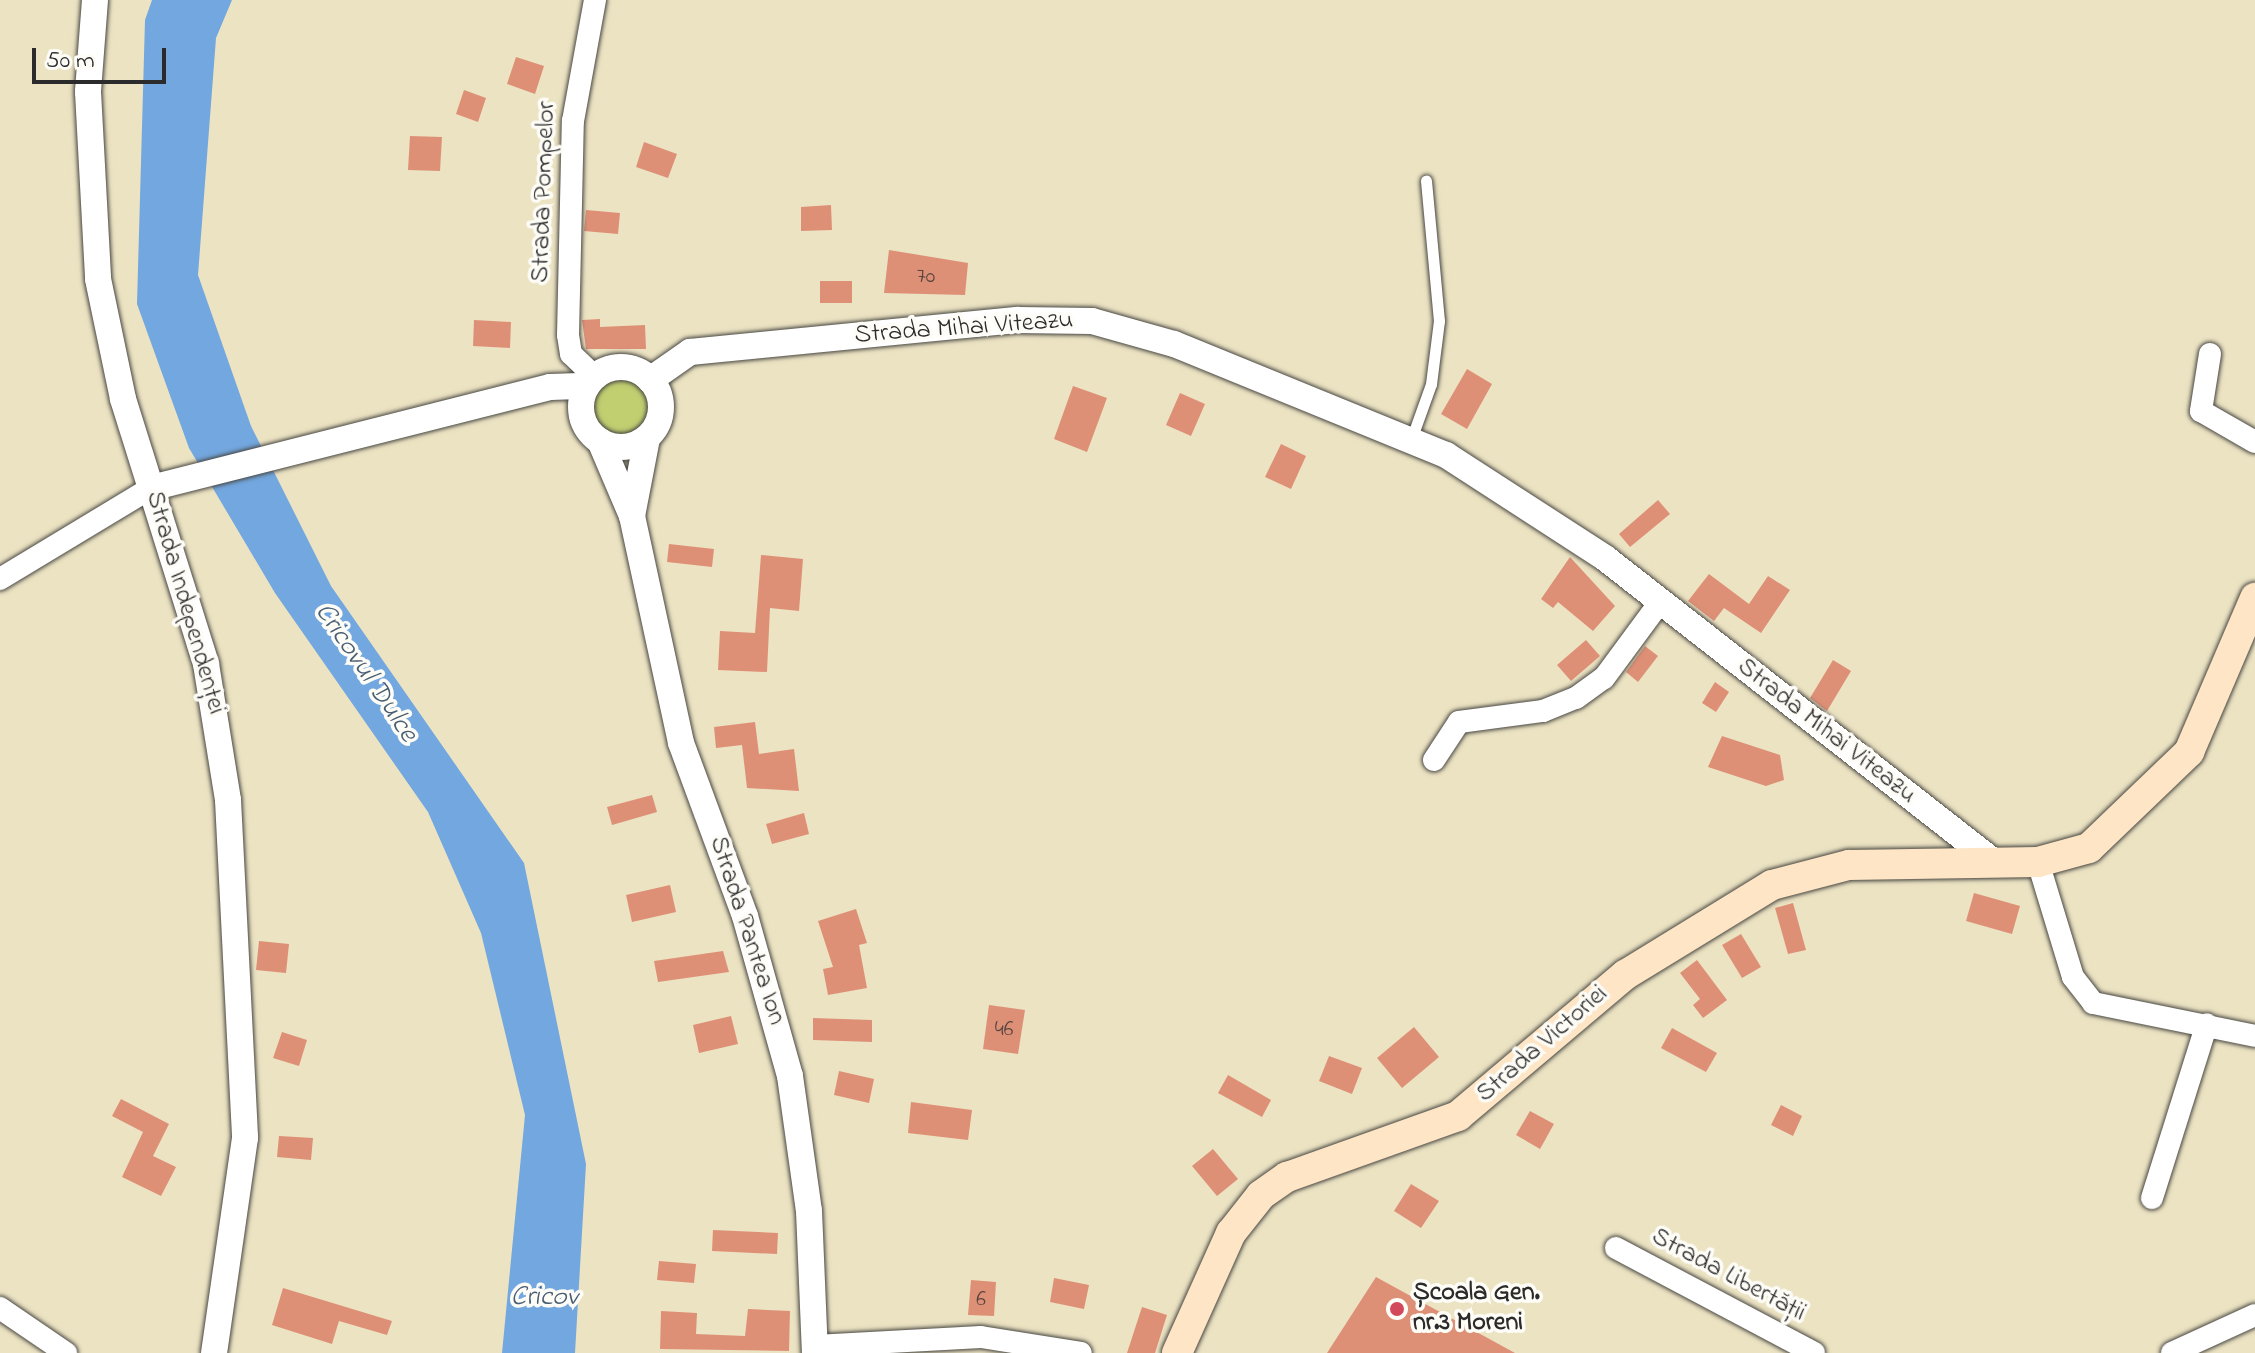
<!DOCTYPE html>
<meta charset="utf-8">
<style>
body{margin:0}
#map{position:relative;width:2255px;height:1353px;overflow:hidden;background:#ece3c3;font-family:"Indie Flower",sans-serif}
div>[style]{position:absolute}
.green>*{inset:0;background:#c1cf71}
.round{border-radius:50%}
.water>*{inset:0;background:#73a7df}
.building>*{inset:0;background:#de9077}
.roads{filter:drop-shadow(0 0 2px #484742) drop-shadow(0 0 2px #484742)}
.service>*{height:11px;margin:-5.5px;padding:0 5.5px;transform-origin:5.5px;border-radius:5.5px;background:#fff}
.minor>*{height:22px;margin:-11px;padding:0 11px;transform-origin:11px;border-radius:11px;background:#fff}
.tertiary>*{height:26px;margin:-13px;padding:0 13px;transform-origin:13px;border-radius:13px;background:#fff}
.tertiary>.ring{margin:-13px;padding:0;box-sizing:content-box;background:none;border:26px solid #fff;border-radius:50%}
.secondary>*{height:30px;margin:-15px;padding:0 15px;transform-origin:15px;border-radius:15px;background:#fde5c5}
.dots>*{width:22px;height:22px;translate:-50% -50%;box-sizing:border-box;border:4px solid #fdfcf7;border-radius:50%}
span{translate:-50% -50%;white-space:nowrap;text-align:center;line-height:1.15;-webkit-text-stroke:7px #fdfcf7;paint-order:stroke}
.number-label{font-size:22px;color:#58443e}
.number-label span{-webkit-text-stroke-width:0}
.street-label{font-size:26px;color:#2b2b2b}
.poi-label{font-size:26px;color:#2b2b2b;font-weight:700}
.left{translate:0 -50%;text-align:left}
.water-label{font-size:28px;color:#485d73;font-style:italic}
.scale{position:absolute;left:32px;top:48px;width:134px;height:36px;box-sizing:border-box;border:4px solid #2b2b2b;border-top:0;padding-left:10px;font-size:24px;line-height:28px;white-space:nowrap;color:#2b2b2b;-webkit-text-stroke:6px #fdfcf7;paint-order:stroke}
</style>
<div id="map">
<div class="green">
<div class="round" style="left:589px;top:375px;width:64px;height:64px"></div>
</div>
<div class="water">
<div style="clip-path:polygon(152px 0,232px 0,216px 38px,198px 275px,251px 426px,331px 586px,524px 863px,586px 1164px,575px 1353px,502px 1353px,525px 1115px,481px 933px,428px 812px,275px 593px,189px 448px,137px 304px,145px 20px)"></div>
</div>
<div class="building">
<div style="clip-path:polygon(516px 57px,544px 66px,535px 94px,507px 84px)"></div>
<div style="clip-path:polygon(464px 90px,486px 98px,478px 122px,456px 114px)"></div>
<div style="clip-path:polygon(410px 136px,442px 137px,440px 171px,408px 170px)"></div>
<div style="clip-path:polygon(644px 142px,677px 154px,668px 178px,636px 167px)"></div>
<div style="clip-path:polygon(831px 205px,832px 230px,801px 231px,801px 207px)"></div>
<div style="clip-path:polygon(586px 210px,620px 213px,618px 234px,584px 231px)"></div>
<div style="clip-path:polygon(889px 250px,968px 263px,965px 295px,884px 293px)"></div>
<div style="clip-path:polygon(820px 281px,852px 281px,852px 303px,820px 303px)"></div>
<div style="clip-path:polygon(600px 319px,600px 327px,645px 325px,646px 349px,586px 349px,582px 320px)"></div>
<div style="clip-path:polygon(474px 320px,511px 322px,510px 348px,473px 346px)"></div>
<div style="clip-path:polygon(1467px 369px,1492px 384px,1467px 429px,1441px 414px)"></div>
<div style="clip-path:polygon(1073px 386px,1107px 398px,1087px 452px,1054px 439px)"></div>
<div style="clip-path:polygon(1180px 393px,1205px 404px,1191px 436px,1166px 425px)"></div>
<div style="clip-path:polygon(1281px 444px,1306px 456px,1291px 489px,1265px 477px)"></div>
<div style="clip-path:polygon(1658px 500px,1670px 514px,1630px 547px,1619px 534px)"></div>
<div style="clip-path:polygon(669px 544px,714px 549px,712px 567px,667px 562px)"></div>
<div style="clip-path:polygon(761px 555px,803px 559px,799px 611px,770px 608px,767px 672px,718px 670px,720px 631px,755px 633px)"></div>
<div style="clip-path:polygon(1570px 557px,1615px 606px,1593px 631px,1558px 602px,1553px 608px,1541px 599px)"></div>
<div style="clip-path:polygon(1709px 574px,1749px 604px,1768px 576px,1790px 590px,1761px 633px,1724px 608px,1714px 621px,1688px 601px)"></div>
<div style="clip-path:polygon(1586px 640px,1600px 656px,1571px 681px,1557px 665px)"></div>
<div style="clip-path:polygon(1645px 646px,1658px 656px,1638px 682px,1626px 672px)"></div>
<div style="clip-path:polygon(1833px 660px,1851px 671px,1827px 711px,1810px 698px)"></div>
<div style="clip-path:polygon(1715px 682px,1729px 692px,1716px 712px,1702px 703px)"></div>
<div style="clip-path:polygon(755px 722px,759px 754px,794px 749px,799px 791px,747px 788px,742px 745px,716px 748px,714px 727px)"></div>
<div style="clip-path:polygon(1722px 736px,1780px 755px,1784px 780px,1766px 786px,1708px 767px)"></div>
<div style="clip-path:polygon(652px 795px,657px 812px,612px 825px,607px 807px)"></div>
<div style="clip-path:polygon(804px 813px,809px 834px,772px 844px,766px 824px)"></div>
<div style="clip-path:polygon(670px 885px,676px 912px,632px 922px,626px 895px)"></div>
<div style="clip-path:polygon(1974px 893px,2020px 906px,2012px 934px,1966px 921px)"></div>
<div style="clip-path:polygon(1793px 903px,1806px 950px,1788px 954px,1775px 908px)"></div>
<div style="clip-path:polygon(856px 909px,867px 943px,859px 945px,867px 988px,828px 995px,823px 969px,833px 967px,818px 921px)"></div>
<div style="clip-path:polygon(1741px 934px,1761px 967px,1742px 978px,1722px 945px)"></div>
<div style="clip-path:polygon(259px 941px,289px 944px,286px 973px,256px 970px)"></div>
<div style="clip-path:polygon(723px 951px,729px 972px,658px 982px,654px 961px)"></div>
<div style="clip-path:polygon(1697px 960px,1727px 1000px,1703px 1018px,1693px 1005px,1700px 999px,1680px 973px)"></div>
<div style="clip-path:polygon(989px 1005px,1025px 1010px,1018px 1054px,983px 1049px)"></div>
<div style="clip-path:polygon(731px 1016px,738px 1044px,699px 1053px,693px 1025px)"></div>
<div style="clip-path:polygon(813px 1018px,872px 1020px,872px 1042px,813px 1040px)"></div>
<div style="clip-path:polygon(1414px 1027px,1439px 1057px,1402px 1088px,1377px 1058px)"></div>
<div style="clip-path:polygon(1672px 1028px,1717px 1053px,1706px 1072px,1661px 1048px)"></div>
<div style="clip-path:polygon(282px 1032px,307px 1040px,299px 1066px,273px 1058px)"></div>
<div style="clip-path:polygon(1329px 1056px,1362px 1068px,1352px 1094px,1319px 1081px)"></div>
<div style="clip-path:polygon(839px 1071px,874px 1079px,869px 1103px,834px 1095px)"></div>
<div style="clip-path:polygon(1228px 1075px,1271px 1100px,1262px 1117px,1218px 1093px)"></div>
<div style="clip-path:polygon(121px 1099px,169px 1124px,153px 1156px,176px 1167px,161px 1196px,122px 1177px,143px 1132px,112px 1116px)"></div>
<div style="clip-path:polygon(911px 1102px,972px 1110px,968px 1140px,908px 1133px)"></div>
<div style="clip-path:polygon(1781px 1105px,1802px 1116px,1793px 1136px,1771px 1125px)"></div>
<div style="clip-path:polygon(1530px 1111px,1554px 1124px,1540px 1149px,1516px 1135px)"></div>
<div style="clip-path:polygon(279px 1136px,313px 1138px,311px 1160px,277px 1157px)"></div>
<div style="clip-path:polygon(1213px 1149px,1238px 1179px,1217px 1196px,1192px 1166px)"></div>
<div style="clip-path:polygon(1411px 1184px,1439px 1201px,1421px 1228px,1394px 1211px)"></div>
<div style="clip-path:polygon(713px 1230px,778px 1233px,777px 1254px,712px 1251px)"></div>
<div style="clip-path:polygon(659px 1261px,696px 1264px,694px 1283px,657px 1280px)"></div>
<div style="clip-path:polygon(1376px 1277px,1515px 1353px,1327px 1353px)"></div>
<div style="clip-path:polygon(1054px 1278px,1089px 1285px,1084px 1309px,1050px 1302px)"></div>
<div style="clip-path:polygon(971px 1280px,996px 1282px,994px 1316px,968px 1315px)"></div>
<div style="clip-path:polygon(283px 1288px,392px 1321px,387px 1335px,339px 1321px,332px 1344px,272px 1325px)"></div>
<div style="clip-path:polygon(1142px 1307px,1167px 1315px,1155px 1353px,1127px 1353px)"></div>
<div style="clip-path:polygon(748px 1309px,790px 1311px,789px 1351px,660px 1349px,661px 1311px,697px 1313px,696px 1334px,745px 1336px)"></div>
</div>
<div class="roads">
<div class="service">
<div style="left:1412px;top:437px;width:56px;rotate:-70.3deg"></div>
<div style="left:1431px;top:384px;width:64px;rotate:-82.8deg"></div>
<div style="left:1439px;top:321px;width:141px;rotate:-95.3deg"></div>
</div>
<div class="minor">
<div style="left:2210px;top:354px;width:58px;rotate:99deg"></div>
<div style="left:2201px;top:411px;width:62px;rotate:29.9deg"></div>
<div style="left:595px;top:377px;width:33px;rotate:-136deg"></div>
<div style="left:571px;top:354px;width:19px;rotate:-99deg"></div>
<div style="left:568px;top:335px;width:214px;rotate:-88.7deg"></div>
<div style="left:573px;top:121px;width:123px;rotate:-79.7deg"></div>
<div style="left:0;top:579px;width:176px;rotate:-31.1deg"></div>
<div style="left:1434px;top:760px;width:45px;rotate:-56.7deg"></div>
<div style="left:1459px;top:722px;width:85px;rotate:-7.5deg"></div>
<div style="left:1543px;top:711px;width:35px;rotate:-22deg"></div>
<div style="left:1576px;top:698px;width:34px;rotate:-36deg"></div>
<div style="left:1604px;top:678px;width:94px;rotate:-53.6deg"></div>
<div style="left:2038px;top:862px;width:120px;rotate:73.1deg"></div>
<div style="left:2073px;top:977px;width:33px;rotate:52deg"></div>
<div style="left:2093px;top:1003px;width:165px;rotate:11.5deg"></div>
<div style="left:2152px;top:1198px;width:182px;rotate:-72.5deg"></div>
<div style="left:1616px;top:1248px;width:224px;rotate:27.9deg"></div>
<div style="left:0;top:1308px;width:80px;rotate:34.3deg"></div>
<div style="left:815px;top:1346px;width:166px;rotate:-3.1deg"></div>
<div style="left:981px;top:1337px;width:101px;rotate:9.1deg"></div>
<div style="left:2172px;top:1353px;width:91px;rotate:-24.6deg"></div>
</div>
<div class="tertiary">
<div style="left:95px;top:0;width:92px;rotate:94.4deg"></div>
<div style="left:88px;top:92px;width:187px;rotate:86.9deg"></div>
<div style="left:98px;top:279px;width:123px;rotate:78.2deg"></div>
<div style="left:123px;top:399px;width:278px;rotate:72.6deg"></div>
<div style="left:206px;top:664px;width:138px;rotate:80.8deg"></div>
<div style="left:228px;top:800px;width:338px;rotate:87.1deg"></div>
<div style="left:245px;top:1138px;width:217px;rotate:98.2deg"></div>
<div class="ring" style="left:581px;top:367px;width:54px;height:54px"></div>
<div style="left:650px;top:380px;width:49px;rotate:-35deg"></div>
<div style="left:690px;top:352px;width:330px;rotate:-5.6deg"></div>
<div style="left:1018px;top:320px;width:74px;rotate:0.8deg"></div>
<div style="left:1092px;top:321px;width:85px;rotate:15.7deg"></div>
<div style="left:1174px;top:344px;width:294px;rotate:22.2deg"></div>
<div style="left:1446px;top:455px;width:189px;rotate:32.9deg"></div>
<div style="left:1605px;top:558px;width:492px;rotate:38deg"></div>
<div style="left:600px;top:441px;width:82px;rotate:66.9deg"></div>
<div style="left:632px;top:516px;width:232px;rotate:77.8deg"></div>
<div style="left:681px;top:743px;width:184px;rotate:69.7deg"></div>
<div style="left:745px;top:916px;width:166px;rotate:74.3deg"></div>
<div style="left:790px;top:1076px;width:136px;rotate:82deg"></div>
<div style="left:809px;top:1211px;width:142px;rotate:87.6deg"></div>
<div style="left:151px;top:488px;width:412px;rotate:-14.2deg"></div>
<div style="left:550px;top:387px;width:37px;rotate:-2deg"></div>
<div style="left:632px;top:516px;width:79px;rotate:-79.1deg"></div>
</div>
<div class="secondary">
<div style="left:1177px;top:1353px;width:132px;rotate:-65.8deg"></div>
<div style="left:1231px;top:1233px;width:48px;rotate:-51.7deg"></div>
<div style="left:1261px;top:1195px;width:32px;rotate:-35deg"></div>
<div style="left:1287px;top:1177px;width:182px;rotate:-19.6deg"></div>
<div style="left:1458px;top:1116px;width:219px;rotate:-40.2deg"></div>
<div style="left:1625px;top:975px;width:172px;rotate:-31.5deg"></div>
<div style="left:1772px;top:885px;width:80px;rotate:-14.6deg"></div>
<div style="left:1849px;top:865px;width:189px;rotate:-0.9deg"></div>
<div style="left:2038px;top:862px;width:53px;rotate:-15.4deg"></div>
<div style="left:2089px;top:848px;width:139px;rotate:-43.8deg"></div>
<div style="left:2189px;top:752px;width:168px;rotate:-66.8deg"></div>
</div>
</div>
<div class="dots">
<div style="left:1397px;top:1309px;background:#d1495b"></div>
</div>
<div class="number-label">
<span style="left:926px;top:278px">70</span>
<span style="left:1004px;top:1031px">46</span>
<span style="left:981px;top:1301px">6</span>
</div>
<div class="street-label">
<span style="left:545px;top:192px;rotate:-88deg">Strada Pompelor</span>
<span style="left:964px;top:329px;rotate:-4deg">Strada Mihai Viteazu</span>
<span style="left:184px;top:603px;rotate:74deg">Strada Independenței</span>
<span style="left:1826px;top:732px;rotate:38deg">Strada Mihai Viteazu</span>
<span style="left:746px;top:931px;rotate:72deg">Strada Pantea Ion</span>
<span style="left:1543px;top:1045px;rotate:-41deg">Strada Victoriei</span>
<span style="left:1728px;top:1276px;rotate:28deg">Strada Libertății</span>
</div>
<div class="poi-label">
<span class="left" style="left:1413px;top:1309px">Școala Gen.<br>nr.3 Moreni</span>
</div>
<div class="water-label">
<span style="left:365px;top:673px;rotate:56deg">Cricovul Dulce</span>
<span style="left:544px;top:1298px">Cricov</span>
</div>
<div class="scale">50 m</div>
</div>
